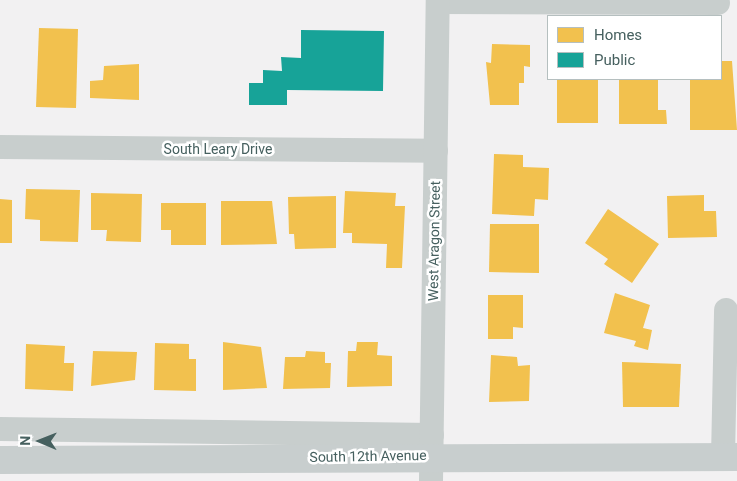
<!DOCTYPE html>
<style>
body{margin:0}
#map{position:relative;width:737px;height:481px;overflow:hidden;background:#f2f1f2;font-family:Roboto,sans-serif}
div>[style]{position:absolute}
.homes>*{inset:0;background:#f2c14e}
.public>*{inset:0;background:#17a398}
.street>*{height:24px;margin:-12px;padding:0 12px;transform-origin:12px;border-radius:12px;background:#c8cecd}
.secondary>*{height:28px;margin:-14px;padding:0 14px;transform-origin:14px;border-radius:14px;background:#c8cece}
span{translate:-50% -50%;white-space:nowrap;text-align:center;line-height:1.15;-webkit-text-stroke:5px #fff;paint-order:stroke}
.street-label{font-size:14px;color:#46605f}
.legend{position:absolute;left:547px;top:15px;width:175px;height:65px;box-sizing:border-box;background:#fff;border:1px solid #b5bfbf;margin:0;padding:6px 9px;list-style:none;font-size:15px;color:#46605f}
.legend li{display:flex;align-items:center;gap:10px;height:25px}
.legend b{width:25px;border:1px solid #b5bfbf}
.north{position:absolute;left:15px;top:416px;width:50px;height:50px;-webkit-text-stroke:4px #fff;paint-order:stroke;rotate:271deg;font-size:14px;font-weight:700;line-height:20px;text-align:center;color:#46605f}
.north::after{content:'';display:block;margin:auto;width:18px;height:22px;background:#46605f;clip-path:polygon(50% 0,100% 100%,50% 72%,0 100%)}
</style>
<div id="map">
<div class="homes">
<div style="clip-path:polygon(39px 28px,78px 29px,76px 108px,36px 107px)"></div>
<div style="clip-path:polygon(492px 44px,530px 45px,530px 67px,524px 66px,524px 83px,519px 83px,519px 105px,490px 105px,486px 62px,491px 63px)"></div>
<div style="clip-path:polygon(721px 61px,732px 61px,737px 130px,690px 130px,690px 79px,721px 79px)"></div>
<div style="clip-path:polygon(139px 64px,139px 100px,90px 98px,90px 81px,103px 80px,104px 66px)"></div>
<div style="clip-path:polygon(557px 79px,598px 79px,598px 123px,557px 123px)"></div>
<div style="clip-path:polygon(619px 79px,658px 79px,658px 110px,666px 110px,667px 124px,619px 124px)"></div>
<div style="clip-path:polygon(494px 154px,523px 155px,523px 167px,549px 168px,548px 200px,535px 199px,534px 216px,492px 214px)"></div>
<div style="clip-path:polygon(26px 189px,80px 190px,78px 242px,40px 241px,40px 220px,25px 219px)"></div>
<div style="clip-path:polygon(345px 191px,396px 193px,395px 206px,405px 206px,402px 268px,386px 268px,387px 244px,352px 243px,352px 233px,343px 233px)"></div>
<div style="clip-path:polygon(91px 193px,142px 194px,141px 242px,106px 241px,107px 230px,91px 230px)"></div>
<div style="clip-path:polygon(704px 195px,704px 211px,716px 211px,717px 237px,668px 238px,667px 196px)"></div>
<div style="clip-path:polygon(336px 196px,336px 248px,295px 249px,294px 234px,289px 234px,288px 197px)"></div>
<div style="clip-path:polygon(0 199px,12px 200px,12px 243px,0 243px)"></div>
<div style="clip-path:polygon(221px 201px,272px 201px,277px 244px,221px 245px)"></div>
<div style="clip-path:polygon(161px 203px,206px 203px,206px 245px,171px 245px,171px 230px,161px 230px)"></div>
<div style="clip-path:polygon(608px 209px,659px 244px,632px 283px,604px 264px,608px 259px,585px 243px)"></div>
<div style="clip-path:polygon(490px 224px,539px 224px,539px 273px,489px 272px)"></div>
<div style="clip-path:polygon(615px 293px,650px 305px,643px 328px,652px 330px,648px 350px,634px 346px,636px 341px,604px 333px)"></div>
<div style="clip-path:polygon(488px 295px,523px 295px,523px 328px,513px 327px,513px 339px,488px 339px)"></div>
<div style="clip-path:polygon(223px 342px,261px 347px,267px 388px,223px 390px)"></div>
<div style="clip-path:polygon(357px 342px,378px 342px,377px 355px,392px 356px,392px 386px,347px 387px,348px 351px,356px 351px)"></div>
<div style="clip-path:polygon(155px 343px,189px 344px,189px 359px,196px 359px,196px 391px,154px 390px)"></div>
<div style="clip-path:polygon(26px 344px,65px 346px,64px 363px,74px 363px,73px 391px,25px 389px)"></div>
<div style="clip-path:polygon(93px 351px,137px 352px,135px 380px,91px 386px)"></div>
<div style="clip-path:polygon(306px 351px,325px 352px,325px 363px,331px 363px,330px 388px,283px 389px,285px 357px,305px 357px)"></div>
<div style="clip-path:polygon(491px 355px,517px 357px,518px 366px,530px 365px,529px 401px,489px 402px)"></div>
<div style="clip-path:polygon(622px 362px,681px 364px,679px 407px,623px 407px)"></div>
</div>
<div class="public">
<div style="clip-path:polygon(301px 30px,384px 31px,383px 91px,287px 90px,287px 105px,249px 105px,249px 83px,263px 83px,263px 70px,282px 71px,281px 57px,301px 58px)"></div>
</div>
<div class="street">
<div style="left:438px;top:2px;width:280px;rotate:0.2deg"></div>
<div style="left:0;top:147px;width:436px;rotate:0.5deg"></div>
<div style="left:0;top:429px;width:432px;rotate:0.8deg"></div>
<div style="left:723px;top:457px;width:147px;rotate:-88.8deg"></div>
<div style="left:431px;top:481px;width:481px;rotate:-89.2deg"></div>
</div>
<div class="secondary">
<div style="left:0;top:460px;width:737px;rotate:-0.23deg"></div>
</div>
<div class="street-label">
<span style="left:218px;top:149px">South Leary Drive</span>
<span style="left:434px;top:241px;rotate:-89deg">West Aragon Street</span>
<span style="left:368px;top:456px;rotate:-1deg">South 12th Avenue</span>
</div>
<ul class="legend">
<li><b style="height:14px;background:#f2c14e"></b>Homes</li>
<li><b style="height:14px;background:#17a398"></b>Public</li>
</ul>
<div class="north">N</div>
</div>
